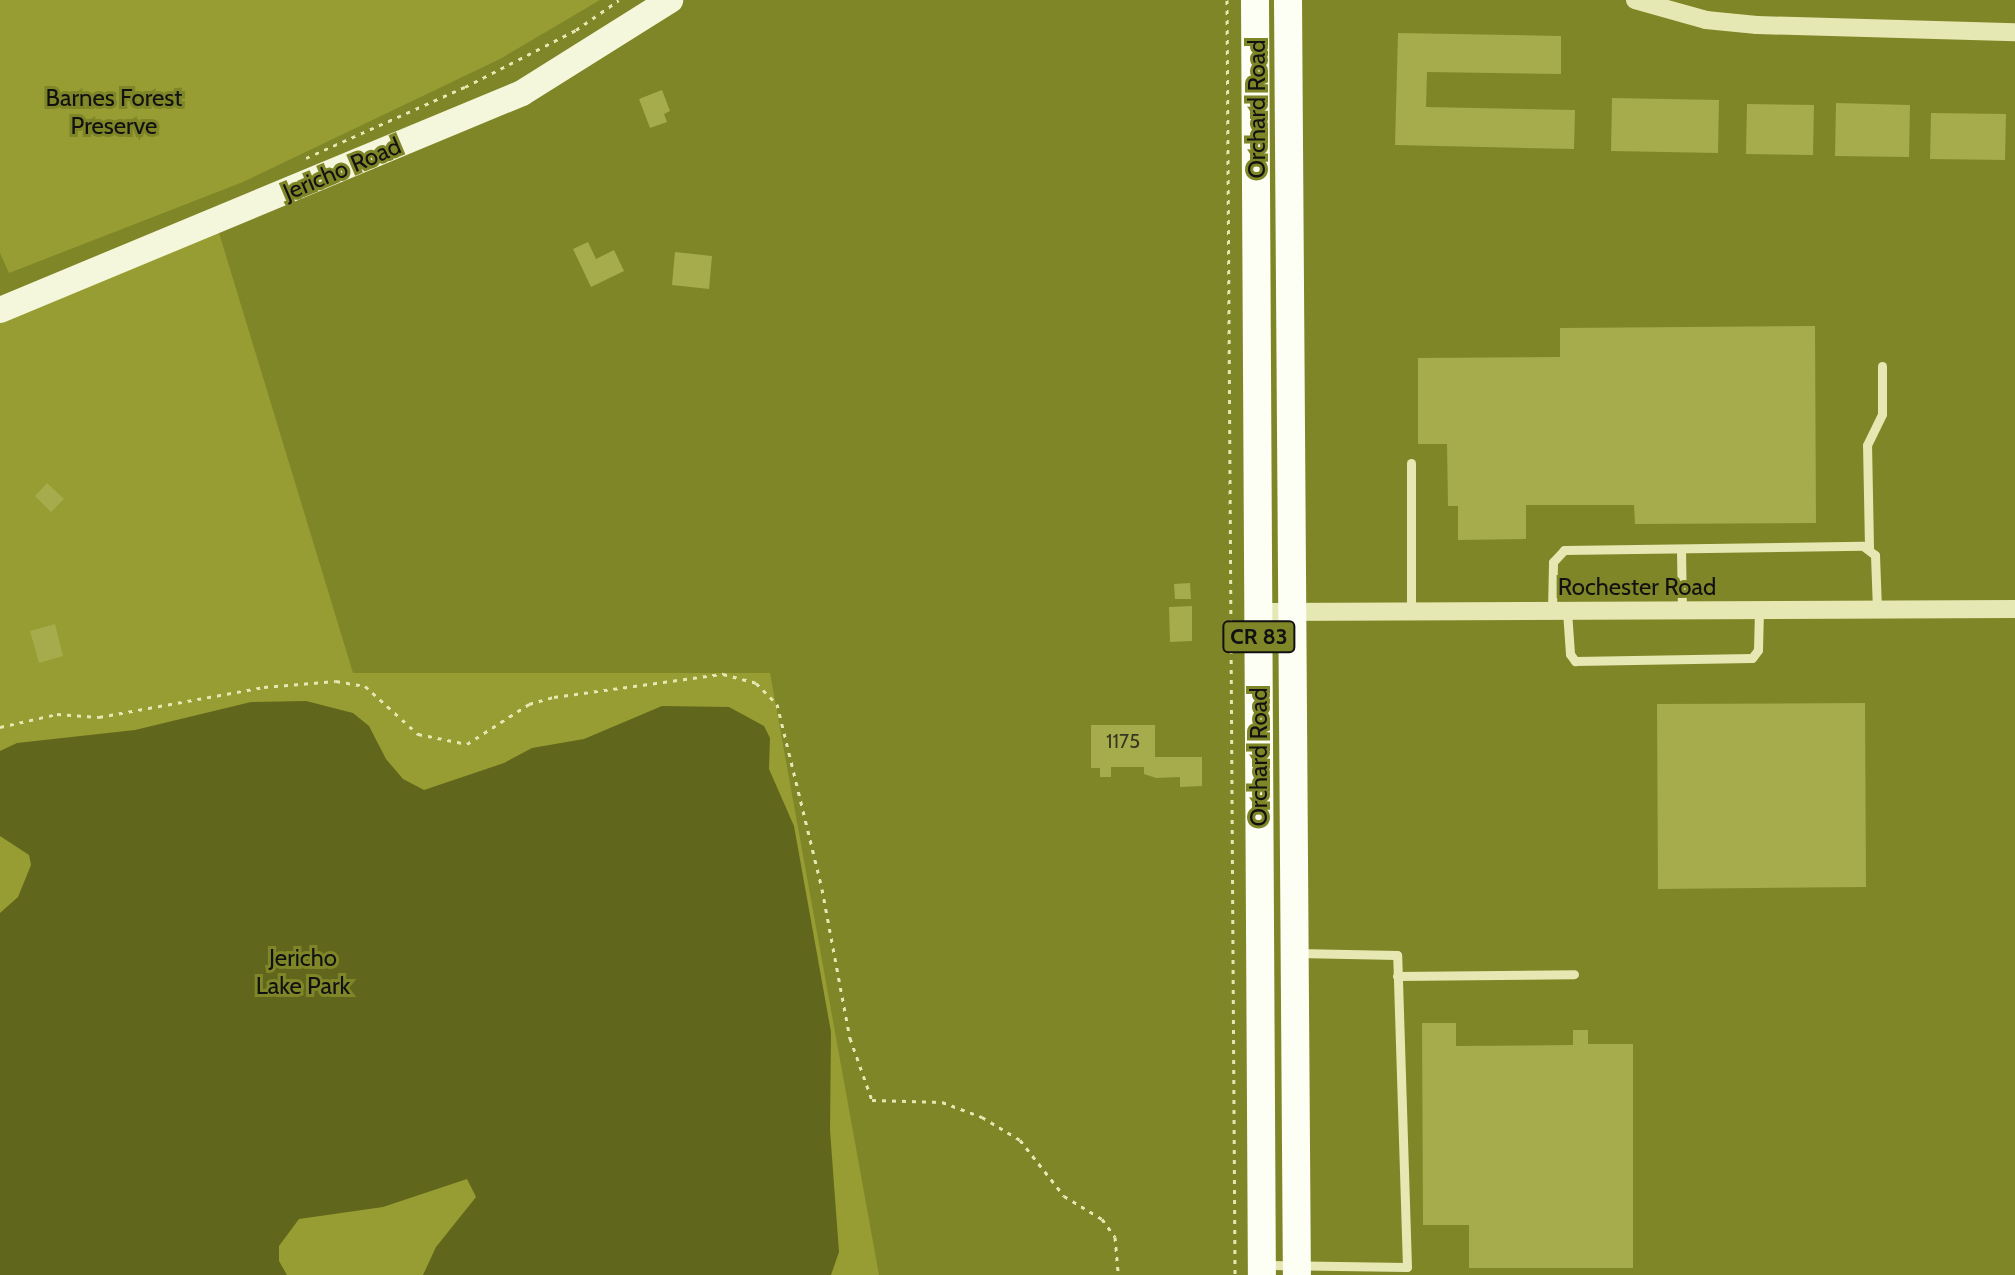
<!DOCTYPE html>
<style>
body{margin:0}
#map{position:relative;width:2015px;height:1275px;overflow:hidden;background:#7f8627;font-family:Cabin,sans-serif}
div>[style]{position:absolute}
.green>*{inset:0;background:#979d32}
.water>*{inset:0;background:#60661c}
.building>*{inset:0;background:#a6ab4c}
.path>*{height:3px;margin-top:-1.5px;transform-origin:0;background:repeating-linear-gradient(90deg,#e5e8b2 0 4px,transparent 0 10px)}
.lane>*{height:9px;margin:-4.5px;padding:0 4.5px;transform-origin:4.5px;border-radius:4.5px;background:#e5e8b2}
.street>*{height:18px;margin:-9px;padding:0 9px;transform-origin:9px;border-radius:9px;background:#e5e8b2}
.secondary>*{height:26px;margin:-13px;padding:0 13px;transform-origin:13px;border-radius:13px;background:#f5f7dc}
.primary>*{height:28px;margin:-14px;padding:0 14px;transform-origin:14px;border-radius:14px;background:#fdfef4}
span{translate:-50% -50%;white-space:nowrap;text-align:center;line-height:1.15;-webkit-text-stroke:6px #7f8627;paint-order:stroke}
.number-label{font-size:20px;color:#363820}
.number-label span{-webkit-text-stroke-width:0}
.shield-label span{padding:2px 6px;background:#7f8627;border:2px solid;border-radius:6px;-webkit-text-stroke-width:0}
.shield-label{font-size:22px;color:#111;font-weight:700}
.park-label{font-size:24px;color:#111}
.street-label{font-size:24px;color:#111}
</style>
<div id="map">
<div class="green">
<div style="clip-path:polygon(0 0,600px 0,500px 59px,243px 182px,9px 273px,0 253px)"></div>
<div style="clip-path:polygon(216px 223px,353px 673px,770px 673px,879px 1275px,0 1275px,0 310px)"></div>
</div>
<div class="water">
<div style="clip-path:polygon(306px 701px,353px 713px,369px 726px,386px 759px,403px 779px,424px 790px,504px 763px,532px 748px,584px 739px,662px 706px,729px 707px,764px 726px,770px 738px,769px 769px,794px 826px,831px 1032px,830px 1130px,839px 1252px,831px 1275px,423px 1275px,436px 1247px,476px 1197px,467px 1179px,383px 1207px,299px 1219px,279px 1246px,279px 1261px,287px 1275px,0 1275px,0 913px,18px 897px,31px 865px,29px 855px,0 836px,0 751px,17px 743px,135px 730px,251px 702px)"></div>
</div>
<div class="building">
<div style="clip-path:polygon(1398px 33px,1561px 36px,1561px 74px,1427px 72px,1426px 107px,1575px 110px,1574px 149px,1395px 145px)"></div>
<div style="clip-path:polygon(662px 90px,670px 111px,664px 114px,667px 122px,650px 128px,639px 99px)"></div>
<div style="clip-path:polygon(1612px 98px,1719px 100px,1718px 153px,1611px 151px)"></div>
<div style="clip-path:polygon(1836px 103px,1910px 105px,1909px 157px,1835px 156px)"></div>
<div style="clip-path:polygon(1747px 104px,1814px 105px,1813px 155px,1746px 154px)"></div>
<div style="clip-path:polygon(1931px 113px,2006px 114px,2005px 160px,1930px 159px)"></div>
<div style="clip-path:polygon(588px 242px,596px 259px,614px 250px,624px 271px,591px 287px,573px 249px)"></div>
<div style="clip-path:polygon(675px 252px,712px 256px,709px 289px,672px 285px)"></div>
<div style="clip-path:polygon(1815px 326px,1816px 523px,1635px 524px,1634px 505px,1526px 505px,1526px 539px,1458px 540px,1458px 506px,1448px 506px,1447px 444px,1418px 444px,1418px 358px,1560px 357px,1560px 328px)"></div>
<div style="clip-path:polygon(47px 483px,64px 499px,51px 512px,35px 496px)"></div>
<div style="clip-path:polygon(1190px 583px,1191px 599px,1175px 599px,1174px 584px)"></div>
<div style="clip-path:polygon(1192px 606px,1192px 641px,1170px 642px,1169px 607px)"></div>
<div style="clip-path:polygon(55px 624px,63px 656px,39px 663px,30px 631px)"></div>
<div style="clip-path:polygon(1865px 703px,1866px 887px,1658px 889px,1657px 704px)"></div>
<div style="clip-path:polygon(1091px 725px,1155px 725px,1155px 757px,1202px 757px,1202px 786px,1180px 787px,1180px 777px,1156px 778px,1144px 774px,1144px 767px,1111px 767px,1111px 777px,1100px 777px,1100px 768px,1091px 768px)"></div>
<div style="clip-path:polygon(1422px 1023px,1456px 1023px,1456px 1046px,1573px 1045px,1573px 1030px,1588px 1030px,1588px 1044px,1633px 1044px,1633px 1268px,1469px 1268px,1469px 1225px,1423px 1225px)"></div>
</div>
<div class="path">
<div style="left:1227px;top:0;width:1275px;rotate:89.64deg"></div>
<div style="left:306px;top:158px;width:174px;rotate:-24.1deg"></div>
<div style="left:465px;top:87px;width:125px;rotate:-27.2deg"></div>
<div style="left:576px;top:30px;width:52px;rotate:-34.9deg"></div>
<div style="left:0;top:727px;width:58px;rotate:-12.8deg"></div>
<div style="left:57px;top:714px;width:42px;rotate:4.1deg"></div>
<div style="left:99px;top:717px;width:168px;rotate:-10.3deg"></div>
<div style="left:264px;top:687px;width:72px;rotate:-4.8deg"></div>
<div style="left:336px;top:681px;width:29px;rotate:10deg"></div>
<div style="left:365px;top:686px;width:72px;rotate:42.2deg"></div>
<div style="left:418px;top:734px;width:50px;rotate:11.5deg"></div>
<div style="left:467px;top:744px;width:74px;rotate:-32.8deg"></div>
<div style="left:529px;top:704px;width:26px;rotate:-16deg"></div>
<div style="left:554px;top:697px;width:171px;rotate:-7.8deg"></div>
<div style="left:723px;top:674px;width:34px;rotate:15deg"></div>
<div style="left:756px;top:683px;width:30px;rotate:45deg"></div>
<div style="left:777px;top:704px;width:190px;rotate:76.3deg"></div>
<div style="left:822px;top:889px;width:152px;rotate:79.4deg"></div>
<div style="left:850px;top:1038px;width:66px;rotate:70.5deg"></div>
<div style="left:872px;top:1100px;width:70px;rotate:1.6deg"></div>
<div style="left:942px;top:1102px;width:43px;rotate:20.6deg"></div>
<div style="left:982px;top:1117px;width:44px;rotate:31.2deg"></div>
<div style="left:1020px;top:1140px;width:71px;rotate:51.8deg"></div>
<div style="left:1064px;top:1196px;width:44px;rotate:31.2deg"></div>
<div style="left:1102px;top:1219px;width:22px;rotate:54deg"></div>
<div style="left:1115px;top:1237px;width:38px;rotate:85deg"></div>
</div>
<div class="lane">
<div style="left:1411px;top:463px;width:148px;rotate:90deg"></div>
<div style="left:1869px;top:547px;width:102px;rotate:-91.1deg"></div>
<div style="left:1867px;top:445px;width:34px;rotate:-64deg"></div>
<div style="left:1882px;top:414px;width:48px;rotate:-90deg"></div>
<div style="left:1681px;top:549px;width:61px;rotate:89.1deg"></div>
<div style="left:1552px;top:611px;width:49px;rotate:-88.8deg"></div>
<div style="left:1553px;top:562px;width:16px;rotate:-47deg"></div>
<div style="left:1564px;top:550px;width:299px;rotate:-0.8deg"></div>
<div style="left:1863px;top:546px;width:15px;rotate:37deg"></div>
<div style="left:1875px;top:555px;width:55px;rotate:87.9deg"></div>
<div style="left:1567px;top:611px;width:43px;rotate:86deg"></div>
<div style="left:1570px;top:654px;width:9px;rotate:54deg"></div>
<div style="left:1575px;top:661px;width:177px;rotate:-1deg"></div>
<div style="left:1752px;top:658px;width:10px;rotate:-53deg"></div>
<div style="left:1758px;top:650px;width:40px;rotate:-88.6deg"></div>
<div style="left:1397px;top:976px;width:177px;rotate:-0.6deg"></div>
<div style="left:1266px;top:1265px;width:141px;rotate:0.8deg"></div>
<div style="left:1407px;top:1267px;width:312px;rotate:-91.8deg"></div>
<div style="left:1397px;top:955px;width:100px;rotate:-178.9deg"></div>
</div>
<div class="street">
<div style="left:1635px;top:0;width:74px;rotate:15.7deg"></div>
<div style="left:1706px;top:20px;width:51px;rotate:5.6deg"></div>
<div style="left:1757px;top:25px;width:258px;rotate:1.6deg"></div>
<div style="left:1259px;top:612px;width:756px;rotate:-0.23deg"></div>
</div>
<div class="secondary">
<div style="left:0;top:310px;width:565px;rotate:-22.57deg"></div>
<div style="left:522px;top:93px;width:175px;rotate:-32.1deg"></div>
</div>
<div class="primary">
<div style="left:1255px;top:0;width:1275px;rotate:89.69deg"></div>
<div style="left:1288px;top:0;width:1275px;rotate:89.6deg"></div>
</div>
<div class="number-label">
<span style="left:1123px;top:741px">1175</span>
</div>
<div class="shield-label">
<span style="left:1259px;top:637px">CR 83</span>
</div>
<div class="park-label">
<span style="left:114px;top:112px">Barnes Forest<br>Preserve</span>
<span style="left:303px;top:972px">Jericho<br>Lake Park</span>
</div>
<div class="street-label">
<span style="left:1257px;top:109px;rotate:-90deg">Orchard Road</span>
<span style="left:342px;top:169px;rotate:-23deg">Jericho Road</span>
<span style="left:1637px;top:587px">Rochester Road</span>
<span style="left:1259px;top:757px;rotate:-90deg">Orchard Road</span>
</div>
</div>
